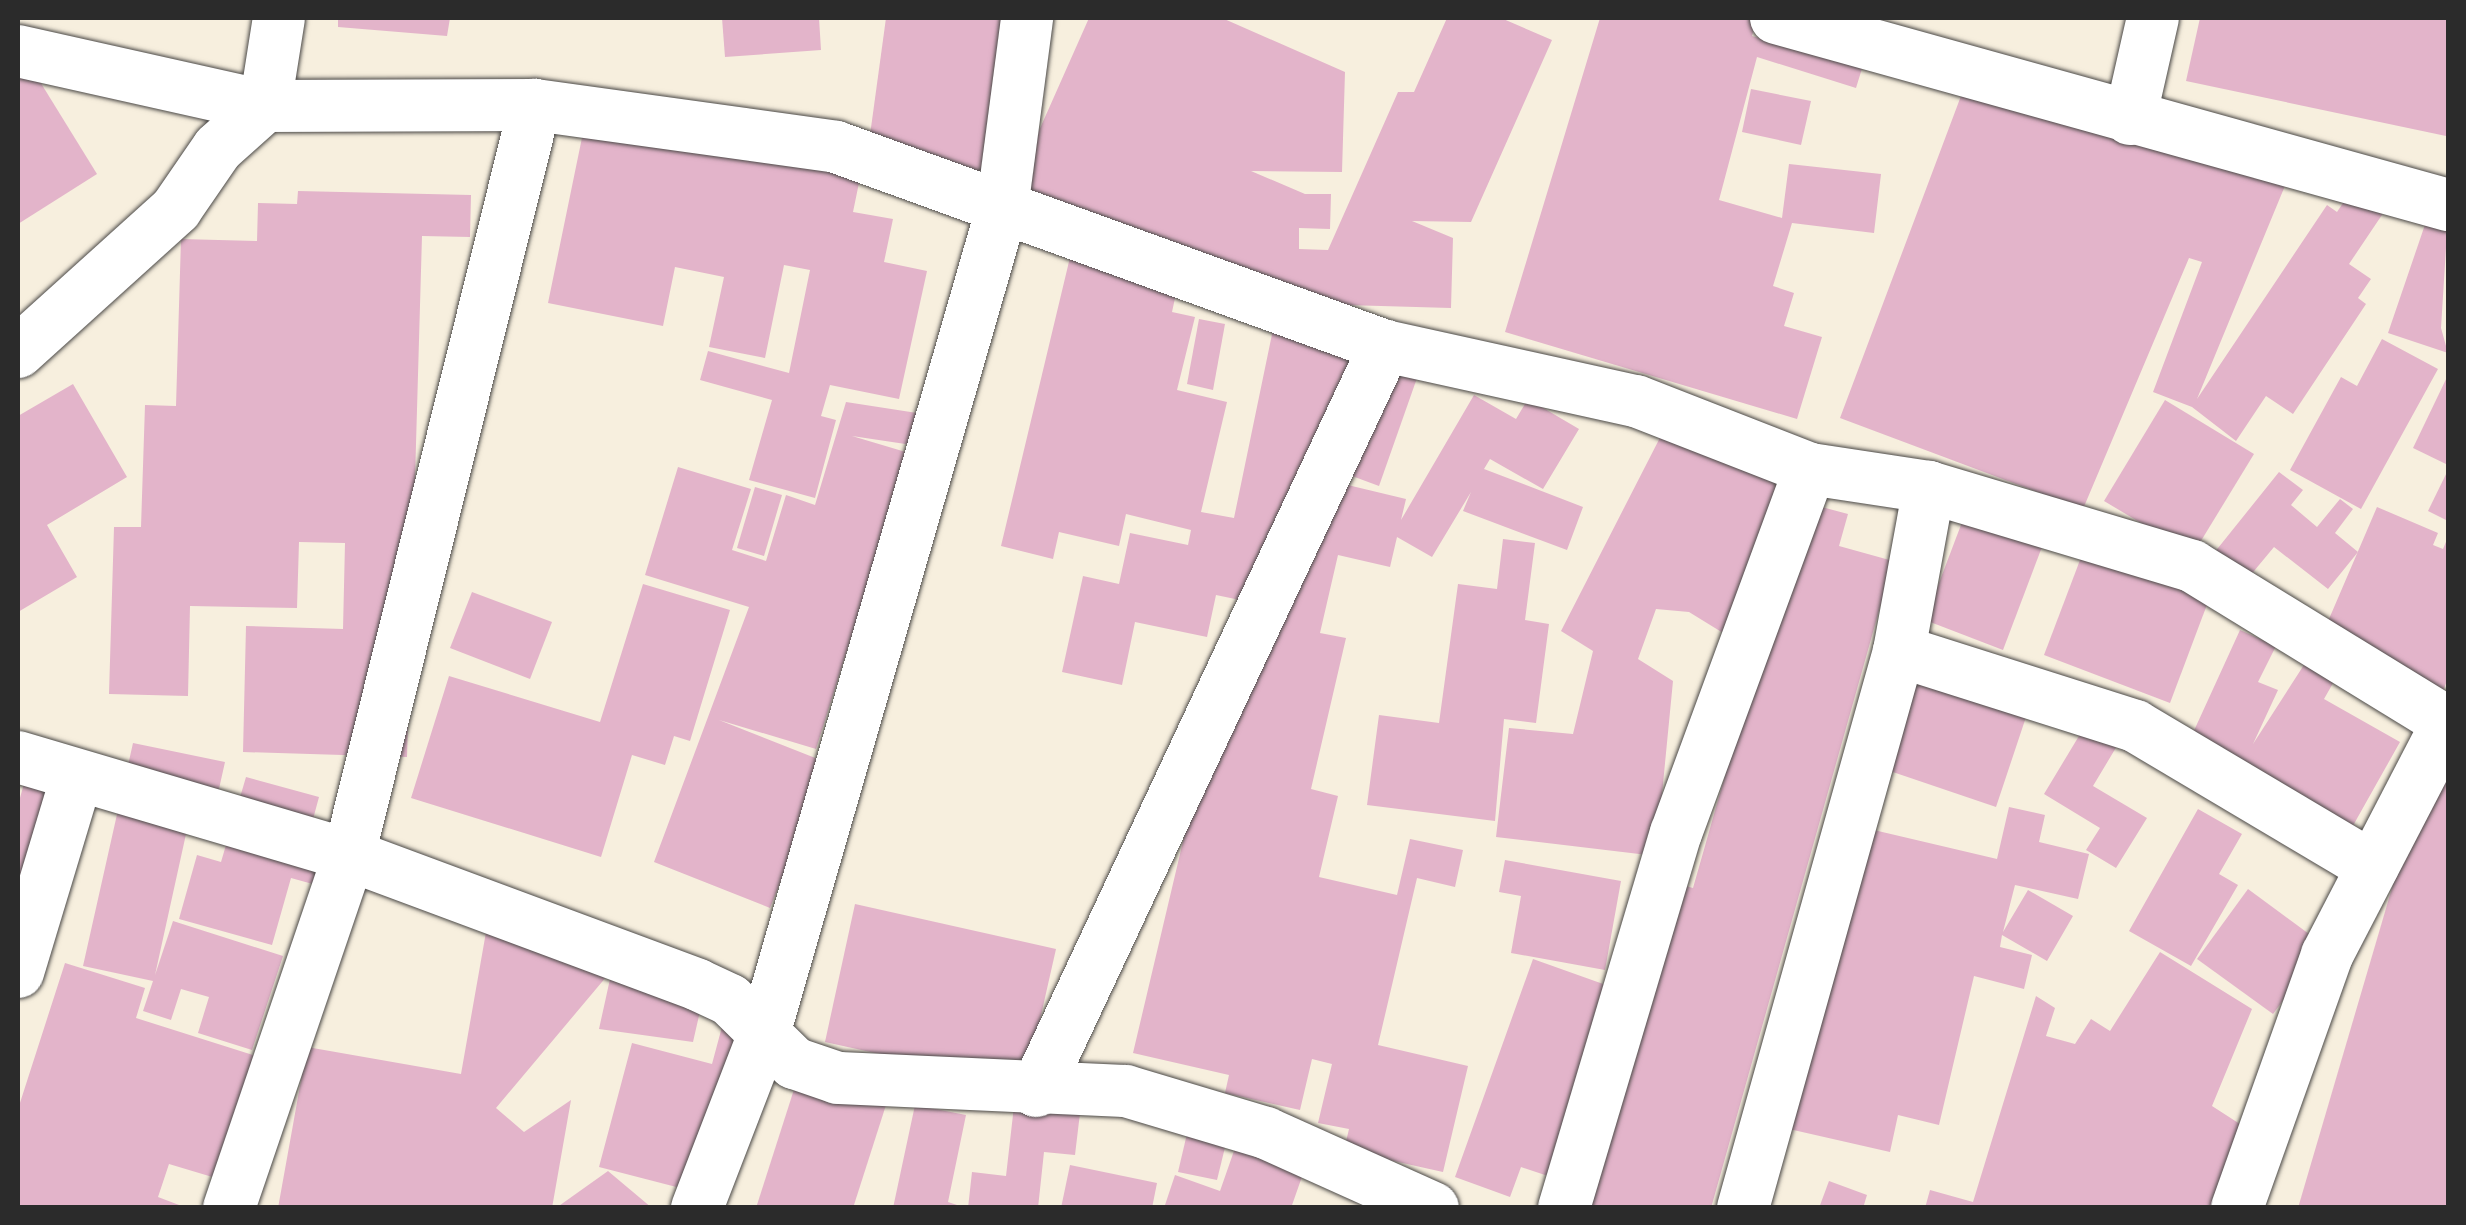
<!DOCTYPE html>
<style>
body{margin:0}
#map{position:relative;width:2466px;height:1225px;overflow:hidden;background:#f7efde;font-family:Sriracha,sans-serif}
div>[style]{position:absolute}
.building>*{inset:0;background:#e3b4ca}
.roads{filter:drop-shadow(0 0 2px #4a4846) drop-shadow(0 0 2px #4a4846)}
.minor>*{height:52px;margin:-26px;padding:0 26px;transform-origin:26px;border-radius:26px;background:#fff}
span{translate:-50% -50%;white-space:nowrap;text-align:center;line-height:1.15;-webkit-text-stroke:8px #fdfcf7;paint-order:stroke}
.frame{position:absolute;inset:0;border:20px solid #2b2b2b;pointer-events:none}
</style>
<div id="map">
<div class="building">
<div style="clip-path:polygon(338px 18px,450px 18px,447px 36px,338px 27px)"></div>
<div style="clip-path:polygon(722px 18px,819px 18px,821px 50px,725px 57px)"></div>
<div style="clip-path:polygon(886px 18px,1025px 18px,1004px 174px,867px 157px)"></div>
<div style="clip-path:polygon(1089px 18px,1222px 18px,1345px 72px,1342px 172px,1251px 171px,1305px 194px,1331px 194px,1330px 229px,1299px 228px,1299px 249px,1328px 250px,1398px 92px,1414px 92px,1447px 18px,1501px 18px,1552px 40px,1471px 222px,1412px 221px,1453px 238px,1451px 308px,1311px 304px,1010px 196px)"></div>
<div style="clip-path:polygon(1600px 18px,1757px 18px,1752px 36px,1777px 43px,1876px 23px,1856px 88px,1757px 57px,1719px 200px,1782px 218px,1789px 164px,1881px 174px,1874px 233px,1792px 223px,1773px 286px,1794px 293px,1784px 326px,1822px 337px,1797px 419px,1505px 332px)"></div>
<div style="clip-path:polygon(2200px 18px,2448px 18px,2446px 136px,2186px 81px)"></div>
<div style="clip-path:polygon(26px 59px,97px 174px,18px 224px,18px 64px)"></div>
<div style="clip-path:polygon(1973px 64px,2289px 176px,2197px 399px,2327px 205px,2337px 212px,2357px 182px,2390px 203px,2349px 264px,2371px 279px,2358px 298px,2366px 304px,2293px 414px,2266px 396px,2236px 441px,2192px 407px,2153px 392px,2202px 262px,2189px 258px,2083px 509px,1840px 418px)"></div>
<div style="clip-path:polygon(1751px 89px,1811px 101px,1801px 145px,1742px 132px)"></div>
<div style="clip-path:polygon(585px 123px,860px 178px,853px 212px,893px 219px,884px 262px,927px 271px,899px 399px,830px 385px,821px 416px,836px 420px,815px 498px,749px 480px,772px 400px,700px 380px,708px 351px,789px 373px,810px 270px,784px 265px,765px 358px,709px 347px,724px 277px,675px 267px,663px 326px,548px 303px)"></div>
<div style="clip-path:polygon(298px 191px,471px 195px,470px 237px,422px 236px,407px 757px,243px 752px,246px 626px,343px 629px,345px 543px,299px 542px,297px 608px,190px 606px,188px 696px,109px 694px,114px 527px,141px 527px,145px 405px,176px 406px,181px 239px,257px 241px,258px 203px,297px 204px)"></div>
<div style="clip-path:polygon(2430px 210px,2448px 216px,2441px 328px,2448px 353px,2388px 333px)"></div>
<div style="clip-path:polygon(1072px 249px,1180px 275px,1172px 312px,1195px 317px,1177px 390px,1227px 402px,1201px 512px,1234px 518px,1276px 315px,1370px 335px,1331px 481px,1406px 499px,1401px 520px,1474px 395px,1516px 419px,1528px 399px,1579px 429px,1543px 489px,1490px 459px,1484px 469px,1583px 507px,1567px 550px,1463px 511px,1471px 492px,1432px 557px,1397px 537px,1390px 567px,1338px 555px,1320px 633px,1346px 638px,1311px 789px,1338px 796px,1319px 877px,1397px 895px,1410px 839px,1463px 850px,1455px 887px,1417px 878px,1378px 1045px,1468px 1066px,1443px 1172px,1344px 1150px,1349px 1129px,1318px 1123px,1332px 1064px,1312px 1059px,1300px 1110px,1225px 1093px,1229px 1075px,1133px 1053px,1240px 600px,1216px 595px,1207px 637px,1135px 622px,1122px 685px,1062px 672px,1083px 576px,1119px 584px,1130px 533px,1188px 545px,1191px 530px,1126px 514px,1119px 546px,1059px 532px,1053px 559px,1001px 546px)"></div>
<div style="clip-path:polygon(1199px 319px,1225px 324px,1213px 390px,1187px 384px)"></div>
<div style="clip-path:polygon(2382px 339px,2438px 369px,2361px 509px,2290px 470px,2341px 377px,2357px 386px)"></div>
<div style="clip-path:polygon(1396px 352px,1423px 361px,1379px 486px,1352px 476px)"></div>
<div style="clip-path:polygon(2448px 375px,2448px 465px,2413px 448px)"></div>
<div style="clip-path:polygon(73px 384px,127px 477px,47px 525px,77px 577px,18px 612px,18px 416px)"></div>
<div style="clip-path:polygon(2165px 400px,2254px 454px,2193px 554px,2104px 501px)"></div>
<div style="clip-path:polygon(846px 402px,917px 413px,912px 445px,852px 436px,909px 453px,816px 749px,719px 720px,828px 763px,770px 908px,654px 862px,749px 607px,645px 575px,678px 467px,751px 489px,732px 550px,766px 561px,786px 495px,815px 505px)"></div>
<div style="clip-path:polygon(1668px 422px,1779px 486px,1728px 636px,1689px 612px,1656px 609px,1638px 659px,1673px 681px,1656px 856px,1496px 837px,1509px 728px,1573px 734px,1593px 651px,1561px 631px)"></div>
<div style="clip-path:polygon(2448px 470px,2448px 521px,2428px 511px)"></div>
<div style="clip-path:polygon(2279px 472px,2303px 490px,2291px 505px,2317px 527px,2340px 499px,2353px 509px,2335px 533px,2358px 552px,2328px 589px,2274px 547px,2239px 589px,2206px 563px)"></div>
<div style="clip-path:polygon(755px 487px,782px 495px,764px 556px,737px 548px)"></div>
<div style="clip-path:polygon(1803px 502px,1848px 514px,1839px 546px,1893px 561px,1711px 1208px,1583px 1208px,1675px 883px,1693px 888px)"></div>
<div style="clip-path:polygon(2377px 507px,2438px 533px,2433px 545px,2443px 549px,2448px 537px,2448px 678px,2442px 694px,2349px 655px,2324px 699px,2400px 742px,2350px 831px,2192px 735px,2240px 630px,2276px 646px,2258px 682px,2278px 690px,2253px 744px,2320px 640px)"></div>
<div style="clip-path:polygon(1967px 509px,2045px 539px,2003px 650px,1925px 620px)"></div>
<div style="clip-path:polygon(1503px 539px,1535px 543px,1525px 620px,1549px 624px,1536px 723px,1504px 719px,1495px 821px,1367px 805px,1379px 715px,1439px 723px,1458px 584px,1497px 589px)"></div>
<div style="clip-path:polygon(2088px 539px,2214px 586px,2170px 703px,2044px 655px)"></div>
<div style="clip-path:polygon(643px 584px,730px 610px,690px 741px,674px 736px,665px 765px,632px 755px,601px 857px,411px 798px,449px 676px,600px 722px)"></div>
<div style="clip-path:polygon(472px 592px,552px 622px,530px 679px,450px 648px)"></div>
<div style="clip-path:polygon(1915px 667px,2029px 708px,1996px 807px,1881px 768px)"></div>
<div style="clip-path:polygon(2088px 721px,2120px 741px,2093px 786px,2147px 818px,2116px 868px,2086px 850px,2100px 828px,2044px 794px)"></div>
<div style="clip-path:polygon(133px 743px,225px 762px,210px 829px,188px 825px,155px 975px,173px 921px,283px 956px,252px 1050px,198px 1033px,209px 997px,181px 989px,171px 1020px,143px 1011px,153px 981px,83px 966px)"></div>
<div style="clip-path:polygon(34px 748px,73px 758px,18px 984px,18px 805px)"></div>
<div style="clip-path:polygon(2429px 762px,2448px 768px,2448px 1208px,2298px 1208px)"></div>
<div style="clip-path:polygon(246px 777px,319px 797px,309px 834px,327px 888px,291px 878px,272px 945px,179px 919px,197px 855px,221px 862px)"></div>
<div style="clip-path:polygon(2009px 807px,2045px 815px,2039px 842px,2089px 854px,2078px 899px,2015px 885px,2003px 932px,2028px 890px,2073px 916px,2047px 961px,2002px 935px,2000px 947px,2032px 955px,2024px 989px,1974px 976px,1939px 1125px,1898px 1115px,1890px 1152px,1789px 1129px,1861px 827px,1997px 859px)"></div>
<div style="clip-path:polygon(2198px 809px,2242px 834px,2219px 874px,2238px 885px,2191px 966px,2129px 931px)"></div>
<div style="clip-path:polygon(1505px 860px,1621px 881px,1605px 970px,1511px 953px,1521px 896px,1499px 892px)"></div>
<div style="clip-path:polygon(2248px 889px,2324px 945px,2273px 1014px,2197px 959px)"></div>
<div style="clip-path:polygon(855px 904px,1056px 949px,1025px 1086px,825px 1042px)"></div>
<div style="clip-path:polygon(489px 915px,711px 963px,693px 1042px,599px 1029px,612px 970px,496px 1108px,524px 1132px,571px 1100px,552px 1208px,278px 1208px,307px 1047px,461px 1074px)"></div>
<div style="clip-path:polygon(2160px 952px,2252px 1009px,2212px 1106px,2243px 1126px,2220px 1208px,1925px 1208px,1930px 1190px,1973px 1202px,2036px 996px,2055px 1008px,2046px 1036px,2075px 1044px,2091px 1019px,2110px 1031px)"></div>
<div style="clip-path:polygon(1533px 959px,1620px 990px,1554px 1178px,1521px 1167px,1510px 1197px,1455px 1177px)"></div>
<div style="clip-path:polygon(65px 963px,145px 988px,136px 1018px,269px 1060px,229px 1182px,169px 1164px,158px 1197px,187px 1208px,18px 1208px,18px 1109px)"></div>
<div style="clip-path:polygon(734px 982px,771px 992px,688px 1190px,599px 1167px,632px 1043px,712px 1064px)"></div>
<div style="clip-path:polygon(806px 1052px,894px 1080px,853px 1208px,756px 1208px)"></div>
<div style="clip-path:polygon(915px 1105px,966px 1115px,948px 1202px,966px 1208px,893px 1208px)"></div>
<div style="clip-path:polygon(1014px 1106px,1080px 1113px,1075px 1155px,1044px 1152px,1038px 1208px,968px 1208px,972px 1172px,1006px 1176px)"></div>
<div style="clip-path:polygon(1190px 1121px,1229px 1131px,1217px 1180px,1178px 1172px)"></div>
<div style="clip-path:polygon(1235px 1148px,1304px 1171px,1291px 1208px,1164px 1208px,1175px 1175px,1220px 1191px)"></div>
<div style="clip-path:polygon(1070px 1165px,1157px 1183px,1152px 1208px,1061px 1208px)"></div>
<div style="clip-path:polygon(608px 1171px,652px 1208px,556px 1208px)"></div>
<div style="clip-path:polygon(1829px 1181px,1867px 1195px,1863px 1208px,1819px 1208px)"></div>
</div>
<div class="roads">
<div class="minor">
<div style="left:1776px;top:18px;width:698px;rotate:15.55deg"></div>
<div style="left:18px;top:51px;width:253px;rotate:12.6deg"></div>
<div style="left:265px;top:106px;width:270px;rotate:-0.2deg"></div>
<div style="left:535px;top:105px;width:304px;rotate:7.9deg"></div>
<div style="left:836px;top:147px;width:584px;rotate:19.92deg"></div>
<div style="left:1385px;top:346px;width:257px;rotate:12.4deg"></div>
<div style="left:1636px;top:401px;width:187px;rotate:21.3deg"></div>
<div style="left:1810px;top:469px;width:120px;rotate:8.6deg"></div>
<div style="left:1929px;top:487px;width:275px;rotate:16.7deg"></div>
<div style="left:2192px;top:566px;width:300px;rotate:31.5deg"></div>
<div style="left:2130px;top:119px;width:104px;rotate:-77.2deg"></div>
<div style="left:18px;top:352px;width:213px;rotate:-42.1deg"></div>
<div style="left:176px;top:209px;width:74px;rotate:-55.5deg"></div>
<div style="left:218px;top:148px;width:63px;rotate:-41.8deg"></div>
<div style="left:265px;top:106px;width:89px;rotate:-81deg"></div>
<div style="left:1899px;top:651px;width:248px;rotate:17.6deg"></div>
<div style="left:2135px;top:726px;width:276px;rotate:30.7deg"></div>
<div style="left:18px;top:757px;width:345px;rotate:16.5deg"></div>
<div style="left:349px;top:855px;width:372px;rotate:20.4deg"></div>
<div style="left:698px;top:985px;width:35px;rotate:25deg"></div>
<div style="left:730px;top:1000px;width:90px;rotate:44.5deg"></div>
<div style="left:794px;top:1063px;width:46px;rotate:18.8deg"></div>
<div style="left:838px;top:1078px;width:288px;rotate:2.6deg"></div>
<div style="left:1126px;top:1091px;width:146px;rotate:16.7deg"></div>
<div style="left:1266px;top:1133px;width:183px;rotate:24.2deg"></div>
<div style="left:18px;top:972px;width:205px;rotate:-73.2deg"></div>
<div style="left:1036px;top:1091px;width:823px;rotate:-64.9deg"></div>
<div style="left:229px;top:1208px;width:373px;rotate:-71.2deg"></div>
<div style="left:349px;top:855px;width:773px;rotate:-76.07deg"></div>
<div style="left:697px;top:1208px;width:186px;rotate:-68.9deg"></div>
<div style="left:764px;top:1034px;width:859px;rotate:-73.91deg"></div>
<div style="left:1002px;top:209px;width:193px;rotate:-82.5deg"></div>
<div style="left:1564px;top:1208px;width:391px;rotate:-73.4deg"></div>
<div style="left:1676px;top:833px;width:388px;rotate:-69.8deg"></div>
<div style="left:1743px;top:1208px;width:578px;rotate:-74.35deg"></div>
<div style="left:1899px;top:651px;width:167px;rotate:-79.6deg"></div>
<div style="left:2237px;top:1208px;width:269px;rotate:-70.4deg"></div>
<div style="left:2327px;top:955px;width:263px;rotate:-62.6deg"></div>
</div>
</div>
<div class="frame"></div>
</div>
